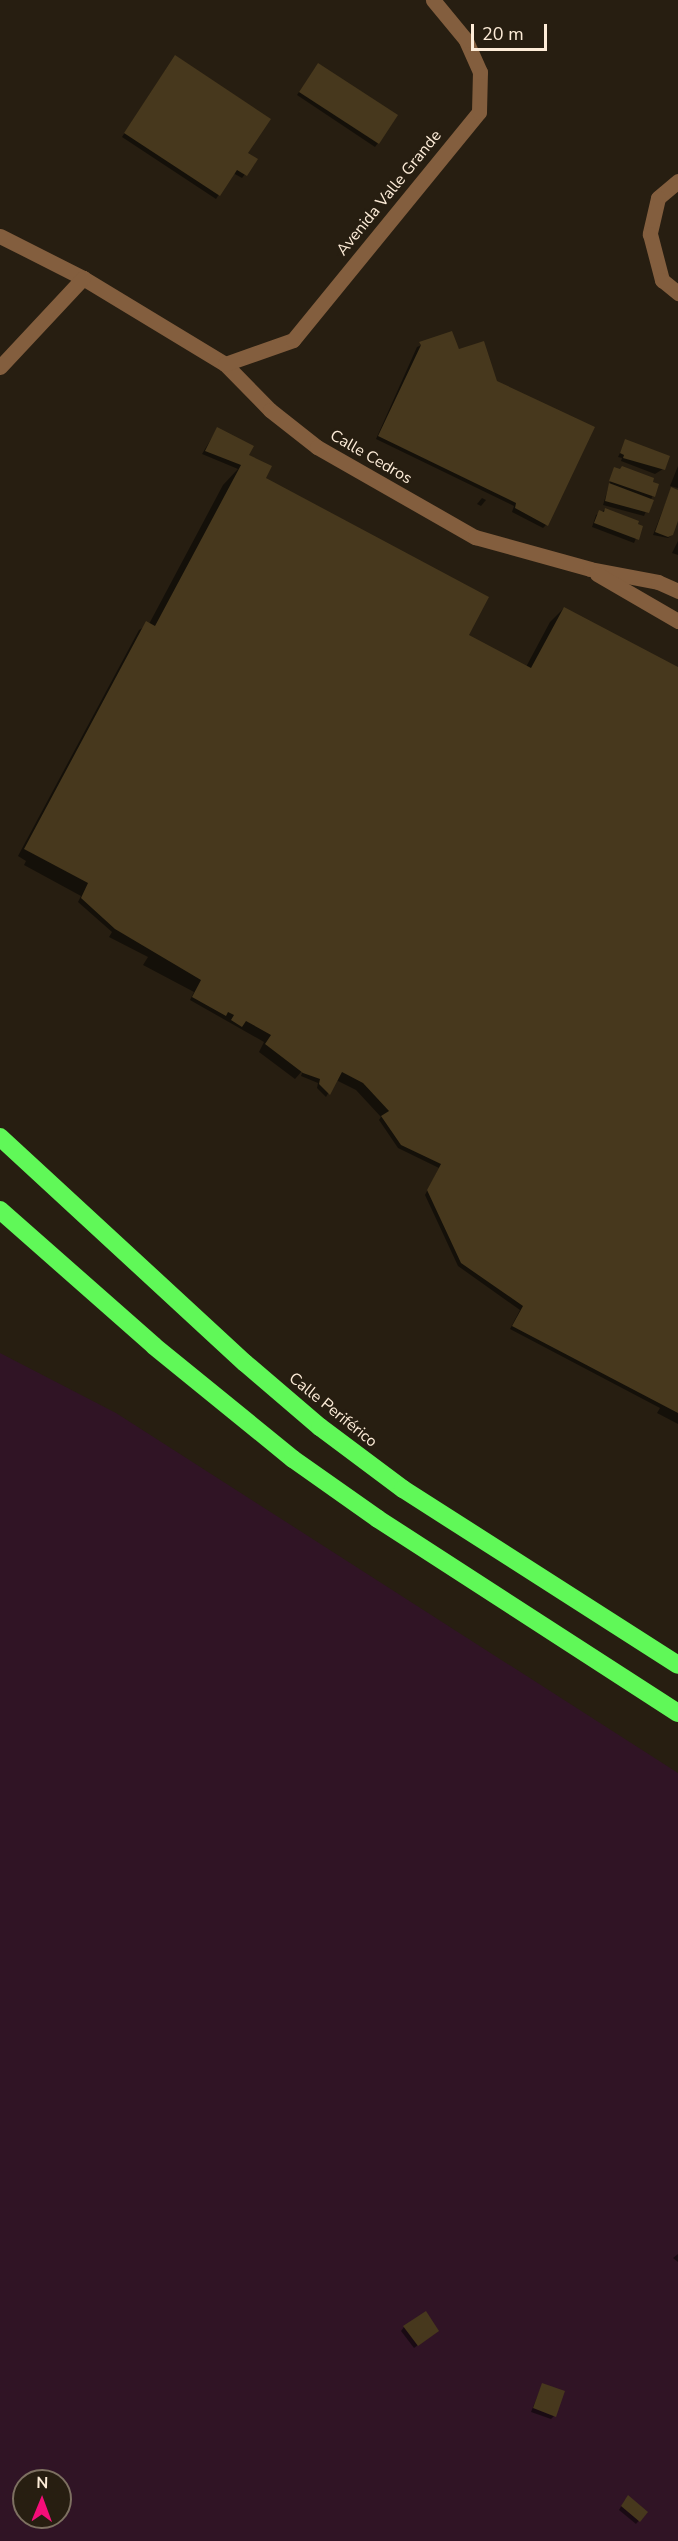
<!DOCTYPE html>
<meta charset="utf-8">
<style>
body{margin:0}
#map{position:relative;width:678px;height:2541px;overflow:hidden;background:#271e11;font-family:"Nunito Sans",sans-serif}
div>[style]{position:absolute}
.green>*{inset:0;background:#301425}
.shadow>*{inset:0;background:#0007}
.building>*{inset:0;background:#47381d}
.minor>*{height:15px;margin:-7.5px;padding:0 7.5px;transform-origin:7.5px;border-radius:7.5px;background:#835e3e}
.highway>*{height:18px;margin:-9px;padding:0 9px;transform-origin:9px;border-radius:9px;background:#60f858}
span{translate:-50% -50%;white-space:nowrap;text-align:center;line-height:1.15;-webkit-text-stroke:4.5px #271e11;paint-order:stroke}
.street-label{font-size:16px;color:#fdecd8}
.north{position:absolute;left:12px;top:2469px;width:60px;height:60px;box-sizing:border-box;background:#271e11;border:2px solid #7d7061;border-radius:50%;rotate:1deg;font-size:16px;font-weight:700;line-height:24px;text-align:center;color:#fdecd8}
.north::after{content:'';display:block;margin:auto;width:21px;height:27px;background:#f50d79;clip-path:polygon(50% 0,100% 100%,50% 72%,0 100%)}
.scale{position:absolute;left:471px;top:24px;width:76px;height:27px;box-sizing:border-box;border:3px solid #fdecd8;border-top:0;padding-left:8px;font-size:18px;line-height:21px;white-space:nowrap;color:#fdecd8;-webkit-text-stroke:4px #271e11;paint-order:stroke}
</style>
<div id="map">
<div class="green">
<div style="clip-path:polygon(evenodd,0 1353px,116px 1413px,678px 1773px,678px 2541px,0 2541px,0 1353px,24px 2481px,60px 2481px,60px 2517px,24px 2517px,24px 2481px)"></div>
</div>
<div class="shadow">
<div style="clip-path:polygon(172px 60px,246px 153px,256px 160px,242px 178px,233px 173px,216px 199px,122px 137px)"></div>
<div style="clip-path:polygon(315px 68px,378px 143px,375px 147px,297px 95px)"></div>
<div style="clip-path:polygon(451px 333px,546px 525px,543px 528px,512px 512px,514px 506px,376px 439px,417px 347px)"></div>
<div style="clip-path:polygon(217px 429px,244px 461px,466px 635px,526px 667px,550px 622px,564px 608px,678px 669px,678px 1424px,657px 1413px,660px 1408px,510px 1329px,520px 1310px,458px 1266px,425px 1195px,439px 1168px,398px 1148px,379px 1120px,381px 1117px,356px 1090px,336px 1080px,326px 1097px,317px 1088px,318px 1083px,301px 1076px,303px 1070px,295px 1079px,259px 1052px,264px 1042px,190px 1000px,194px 992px,143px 965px,148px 957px,109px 937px,112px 932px,78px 902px,81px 896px,24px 865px,26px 861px,18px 856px,139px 630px,149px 624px,223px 485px,238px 469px,202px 454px)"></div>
<div style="clip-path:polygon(626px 441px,663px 469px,655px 474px,621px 461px,622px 458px,618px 457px)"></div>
<div style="clip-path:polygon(678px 466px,678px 488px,670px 486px)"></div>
<div style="clip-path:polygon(614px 469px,657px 485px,644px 516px,603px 505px)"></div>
<div style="clip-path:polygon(671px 489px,678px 493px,678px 517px,672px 535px,668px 538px,653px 535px)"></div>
<div style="clip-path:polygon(482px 498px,486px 500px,481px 506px,477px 504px)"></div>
<div style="clip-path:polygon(606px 509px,641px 527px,634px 543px,592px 527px,596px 515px)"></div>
<div style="clip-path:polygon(678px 541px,678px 555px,672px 553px)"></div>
<div style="clip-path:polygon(678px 2254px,678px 2262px,673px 2258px)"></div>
<div style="clip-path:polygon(404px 2327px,433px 2334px,414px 2348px,401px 2331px)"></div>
<div style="clip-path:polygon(542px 2385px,554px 2416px,551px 2419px,531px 2412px)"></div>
<div style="clip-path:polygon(625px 2500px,646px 2512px,636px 2524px,619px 2510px)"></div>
</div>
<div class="building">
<div style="clip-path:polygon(175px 55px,271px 119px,248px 153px,258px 159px,247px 176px,237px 170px,220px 196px,124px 133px)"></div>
<div style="clip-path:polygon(318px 63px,398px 115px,379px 144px,299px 92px)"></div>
<div style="clip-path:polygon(452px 331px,459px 349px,484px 341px,497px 381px,595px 427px,548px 526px,515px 508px,516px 503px,378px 436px,421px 345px,419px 342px)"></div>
<div style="clip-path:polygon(217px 427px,254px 446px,249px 455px,272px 466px,266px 478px,489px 597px,469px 635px,531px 668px,564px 607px,678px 667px,678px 1413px,512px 1326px,523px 1306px,461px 1263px,427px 1190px,441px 1164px,401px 1145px,381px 1116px,389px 1111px,363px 1083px,342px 1072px,330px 1095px,319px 1084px,320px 1079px,303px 1073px,265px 1044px,271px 1035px,246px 1021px,242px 1027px,231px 1020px,234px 1015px,228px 1012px,226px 1016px,192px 997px,201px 980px,115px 929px,81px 898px,88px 883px,24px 849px,146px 621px,155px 626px,241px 465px,205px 451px)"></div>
<div style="clip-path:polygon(625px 439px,670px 456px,665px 470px,623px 458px,624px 455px,620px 453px)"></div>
<div style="clip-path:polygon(622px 466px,654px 478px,653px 482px,659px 484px,655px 497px,609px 481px,614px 467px,620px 469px)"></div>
<div style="clip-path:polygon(609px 483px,654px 500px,649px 513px,605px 501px)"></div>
<div style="clip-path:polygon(671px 487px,678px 490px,678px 521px,673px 535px,668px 537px,655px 532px)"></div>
<div style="clip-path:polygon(605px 508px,639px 521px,638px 524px,643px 526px,639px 540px,594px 523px,599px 510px,604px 512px)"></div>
<div style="clip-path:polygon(426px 2311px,439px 2331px,418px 2346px,403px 2326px)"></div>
<div style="clip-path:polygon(542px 2383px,565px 2391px,556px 2417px,533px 2408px)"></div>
<div style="clip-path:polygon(628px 2495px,648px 2512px,640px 2522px,621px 2506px)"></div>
</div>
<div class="minor">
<div style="left:678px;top:181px;width:26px;rotate:140deg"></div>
<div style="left:658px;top:198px;width:37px;rotate:103deg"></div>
<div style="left:650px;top:234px;width:48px;rotate:75.4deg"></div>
<div style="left:662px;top:280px;width:21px;rotate:39deg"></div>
<div style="left:0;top:236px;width:93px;rotate:26.8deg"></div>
<div style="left:83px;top:278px;width:166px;rotate:31.2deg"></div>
<div style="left:225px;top:364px;width:64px;rotate:45.6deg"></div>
<div style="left:270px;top:410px;width:60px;rotate:38.2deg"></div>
<div style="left:317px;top:447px;width:182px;rotate:29.7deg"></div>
<div style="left:475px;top:537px;width:119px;rotate:15.5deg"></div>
<div style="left:590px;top:569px;width:69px;rotate:10.8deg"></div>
<div style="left:658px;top:582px;width:22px;rotate:24deg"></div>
<div style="left:225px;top:364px;width:72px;rotate:-19.4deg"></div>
<div style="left:293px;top:340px;width:294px;rotate:-50.8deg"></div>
<div style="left:479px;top:112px;width:40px;rotate:-88.6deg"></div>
<div style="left:480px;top:72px;width:35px;rotate:-114deg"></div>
<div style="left:466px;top:40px;width:52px;rotate:-129.5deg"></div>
<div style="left:0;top:367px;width:122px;rotate:-47deg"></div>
<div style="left:597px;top:574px;width:94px;rotate:30.1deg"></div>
</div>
<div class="highway">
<div style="left:0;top:1137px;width:333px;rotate:42.7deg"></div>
<div style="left:245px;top:1363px;width:99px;rotate:40.5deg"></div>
<div style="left:320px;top:1427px;width:104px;rotate:36.8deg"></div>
<div style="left:403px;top:1489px;width:326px;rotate:32.6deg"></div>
<div style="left:0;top:1210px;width:205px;rotate:41.4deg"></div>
<div style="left:154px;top:1346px;width:179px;rotate:39.1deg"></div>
<div style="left:293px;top:1459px;width:104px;rotate:35.2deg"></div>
<div style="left:378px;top:1519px;width:357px;rotate:32.9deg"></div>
</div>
<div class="street-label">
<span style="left:389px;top:193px;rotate:-51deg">Avenida Valle Grande</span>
<span style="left:371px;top:457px;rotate:30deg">Calle Cedros</span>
<span style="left:333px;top:1410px;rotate:39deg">Calle Periférico</span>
</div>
<div class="north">N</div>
<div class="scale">20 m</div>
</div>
